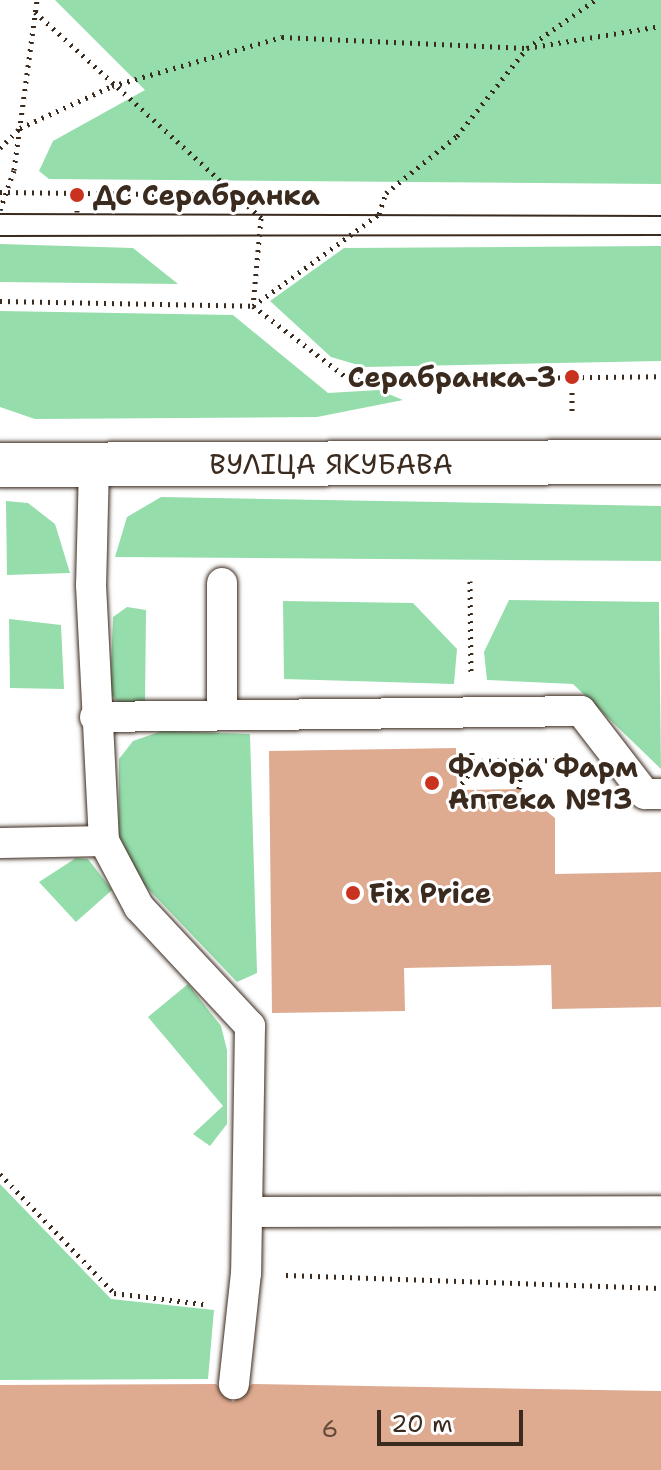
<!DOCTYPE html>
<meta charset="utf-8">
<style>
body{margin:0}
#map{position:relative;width:661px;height:1470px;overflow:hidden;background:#fff;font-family:"Shantell Sans",sans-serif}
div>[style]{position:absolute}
.green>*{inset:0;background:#95ddab}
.building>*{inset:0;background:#deab91}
.path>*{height:5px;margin-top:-2.5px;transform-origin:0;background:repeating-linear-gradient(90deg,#3b2a1e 0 2px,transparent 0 8px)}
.roads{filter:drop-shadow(0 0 2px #3b2a1e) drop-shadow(0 0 2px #3b2a1e)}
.lane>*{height:30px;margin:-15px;padding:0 15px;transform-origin:15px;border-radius:15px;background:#fff}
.secondary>*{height:44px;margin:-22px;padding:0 22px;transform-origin:22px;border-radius:22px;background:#fff}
.tram>*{height:2px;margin:-1px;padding:0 1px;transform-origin:1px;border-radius:1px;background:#3b2a1e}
.dots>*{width:22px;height:22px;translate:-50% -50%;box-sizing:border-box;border:4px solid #fff;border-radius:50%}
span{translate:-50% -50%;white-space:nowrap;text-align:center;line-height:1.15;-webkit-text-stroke:6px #fff;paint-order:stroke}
.number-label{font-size:24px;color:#644a3b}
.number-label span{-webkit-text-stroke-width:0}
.poi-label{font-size:28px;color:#3b2a1e;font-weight:700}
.left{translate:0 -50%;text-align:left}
.right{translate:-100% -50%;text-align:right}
.street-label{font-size:28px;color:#3b2a1e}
.scale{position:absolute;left:377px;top:1410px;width:146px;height:36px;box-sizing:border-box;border:4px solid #3b2a1e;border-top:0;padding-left:10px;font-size:24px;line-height:28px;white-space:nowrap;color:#3b2a1e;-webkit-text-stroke:6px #fff;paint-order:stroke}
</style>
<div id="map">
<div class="green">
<div style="clip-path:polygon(55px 0,661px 0,661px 184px,49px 179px,39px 171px,53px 141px,145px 90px)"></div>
<div style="clip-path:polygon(0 244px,133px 248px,178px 284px,0 282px)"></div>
<div style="clip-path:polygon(661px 246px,661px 361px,365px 367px,331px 357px,270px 301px,344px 248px)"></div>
<div style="clip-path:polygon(0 311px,233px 315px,328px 393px,379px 390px,403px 400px,317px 417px,35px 419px,0 407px)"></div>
<div style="clip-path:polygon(161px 497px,661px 506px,661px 561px,115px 557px,127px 517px)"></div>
<div style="clip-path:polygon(6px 501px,28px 503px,55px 524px,70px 573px,7px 575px)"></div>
<div style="clip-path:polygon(509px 600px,659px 602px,661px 769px,573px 684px,487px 680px,484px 652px)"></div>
<div style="clip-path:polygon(283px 601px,413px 603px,457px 649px,454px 684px,284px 679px)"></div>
<div style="clip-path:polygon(127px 607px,146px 610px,145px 704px,121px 705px,110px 694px,113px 617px)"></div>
<div style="clip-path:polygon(9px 619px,61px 625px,64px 689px,10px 688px)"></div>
<div style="clip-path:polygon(162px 731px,250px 734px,257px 973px,237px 982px,131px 871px,119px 834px,119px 759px,133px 741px)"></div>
<div style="clip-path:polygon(76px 858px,88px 859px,112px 890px,76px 922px,39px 882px)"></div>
<div style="clip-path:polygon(188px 984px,221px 1026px,227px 1050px,227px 1124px,210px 1146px,193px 1134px,223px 1106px,148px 1017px)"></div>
<div style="clip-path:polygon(0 1184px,111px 1299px,214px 1310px,208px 1379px,0 1380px)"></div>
</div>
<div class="building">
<div style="clip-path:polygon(456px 748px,457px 790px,519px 789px,555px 818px,555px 874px,661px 872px,661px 1007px,552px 1009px,551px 965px,404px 968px,405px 1011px,272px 1013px,269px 751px)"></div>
<div style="clip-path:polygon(216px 1384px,233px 1402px,252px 1384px,661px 1391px,661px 1470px,0 1470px,0 1385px)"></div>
</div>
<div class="path">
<div style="left:35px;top:12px;width:306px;rotate:42.3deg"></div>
<div style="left:261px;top:218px;width:88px;rotate:95.2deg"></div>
<div style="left:0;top:148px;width:28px;rotate:-45deg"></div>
<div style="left:20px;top:128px;width:101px;rotate:-24.5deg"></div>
<div style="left:112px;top:86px;width:177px;rotate:-16.1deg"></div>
<div style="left:282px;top:37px;width:245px;rotate:2.6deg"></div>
<div style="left:527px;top:48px;width:83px;rotate:-35.2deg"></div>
<div style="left:0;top:192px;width:236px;rotate:0.7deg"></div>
<div style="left:0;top:210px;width:42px;rotate:-70.7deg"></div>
<div style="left:14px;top:170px;width:172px;rotate:-82.3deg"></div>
<div style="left:77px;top:212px;width:17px;rotate:-90deg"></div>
<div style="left:0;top:301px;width:253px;rotate:1.1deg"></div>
<div style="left:253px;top:306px;width:122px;rotate:37.3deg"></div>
<div style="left:350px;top:380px;width:311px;rotate:-0.7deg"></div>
<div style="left:253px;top:306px;width:156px;rotate:-36.1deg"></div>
<div style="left:379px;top:214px;width:22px;rotate:-72deg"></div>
<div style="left:386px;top:193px;width:91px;rotate:-38.8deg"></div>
<div style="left:457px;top:136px;width:112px;rotate:-51.5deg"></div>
<div style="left:527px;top:48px;width:136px;rotate:-9.3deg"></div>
<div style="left:572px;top:377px;width:39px;rotate:90deg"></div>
<div style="left:470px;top:581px;width:91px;rotate:89.4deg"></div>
<div style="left:473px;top:761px;width:95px;rotate:-0.6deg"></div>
<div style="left:519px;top:789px;width:28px;rotate:-84deg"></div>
<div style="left:457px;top:790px;width:25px;rotate:-53deg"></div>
<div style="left:472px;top:770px;width:20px;rotate:-90deg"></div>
<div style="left:0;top:1174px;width:165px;rotate:46.2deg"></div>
<div style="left:114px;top:1293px;width:90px;rotate:7deg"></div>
<div style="left:286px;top:1275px;width:375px;rotate:2deg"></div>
</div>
<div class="roads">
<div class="lane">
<div style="left:94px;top:465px;width:120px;rotate:91.4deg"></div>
<div style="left:91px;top:585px;width:256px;rotate:87.1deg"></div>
<div style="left:104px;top:841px;width:75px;rotate:62.1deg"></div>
<div style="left:139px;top:907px;width:163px;rotate:47deg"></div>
<div style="left:250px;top:1026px;width:247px;rotate:90.9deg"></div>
<div style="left:246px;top:1273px;width:112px;rotate:96.2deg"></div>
<div style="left:222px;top:583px;width:130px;rotate:90deg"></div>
<div style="left:95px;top:717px;width:486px;rotate:-0.7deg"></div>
<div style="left:581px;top:711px;width:105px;rotate:52.4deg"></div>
<div style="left:645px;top:794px;width:16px"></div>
<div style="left:0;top:843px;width:104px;rotate:-1.1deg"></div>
<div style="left:248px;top:1212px;width:413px;rotate:-0.1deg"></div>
</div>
<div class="secondary">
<div style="left:0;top:465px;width:661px;rotate:-0.26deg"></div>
</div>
</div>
<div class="tram">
<div style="left:0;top:214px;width:661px;rotate:0.17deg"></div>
<div style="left:0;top:236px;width:661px;rotate:-0.09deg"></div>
</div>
<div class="dots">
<div style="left:77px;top:195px;background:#c8321e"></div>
<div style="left:572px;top:377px;background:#c8321e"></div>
<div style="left:432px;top:783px;background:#c8321e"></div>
<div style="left:353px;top:893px;background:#c8321e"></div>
</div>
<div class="number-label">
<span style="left:330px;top:1430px">6</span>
</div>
<div class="poi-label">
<span class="left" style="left:93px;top:195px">ДС Серабранка</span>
<span class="right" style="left:556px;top:377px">Серабранка-3</span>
<span class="left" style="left:448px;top:783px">Флора Фарм<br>Аптека №13</span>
<span class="left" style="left:369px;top:893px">Fix Price</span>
</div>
<div class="street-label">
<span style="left:331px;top:464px">ВУЛІЦА ЯКУБАВА</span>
</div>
<div class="scale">20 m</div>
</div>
